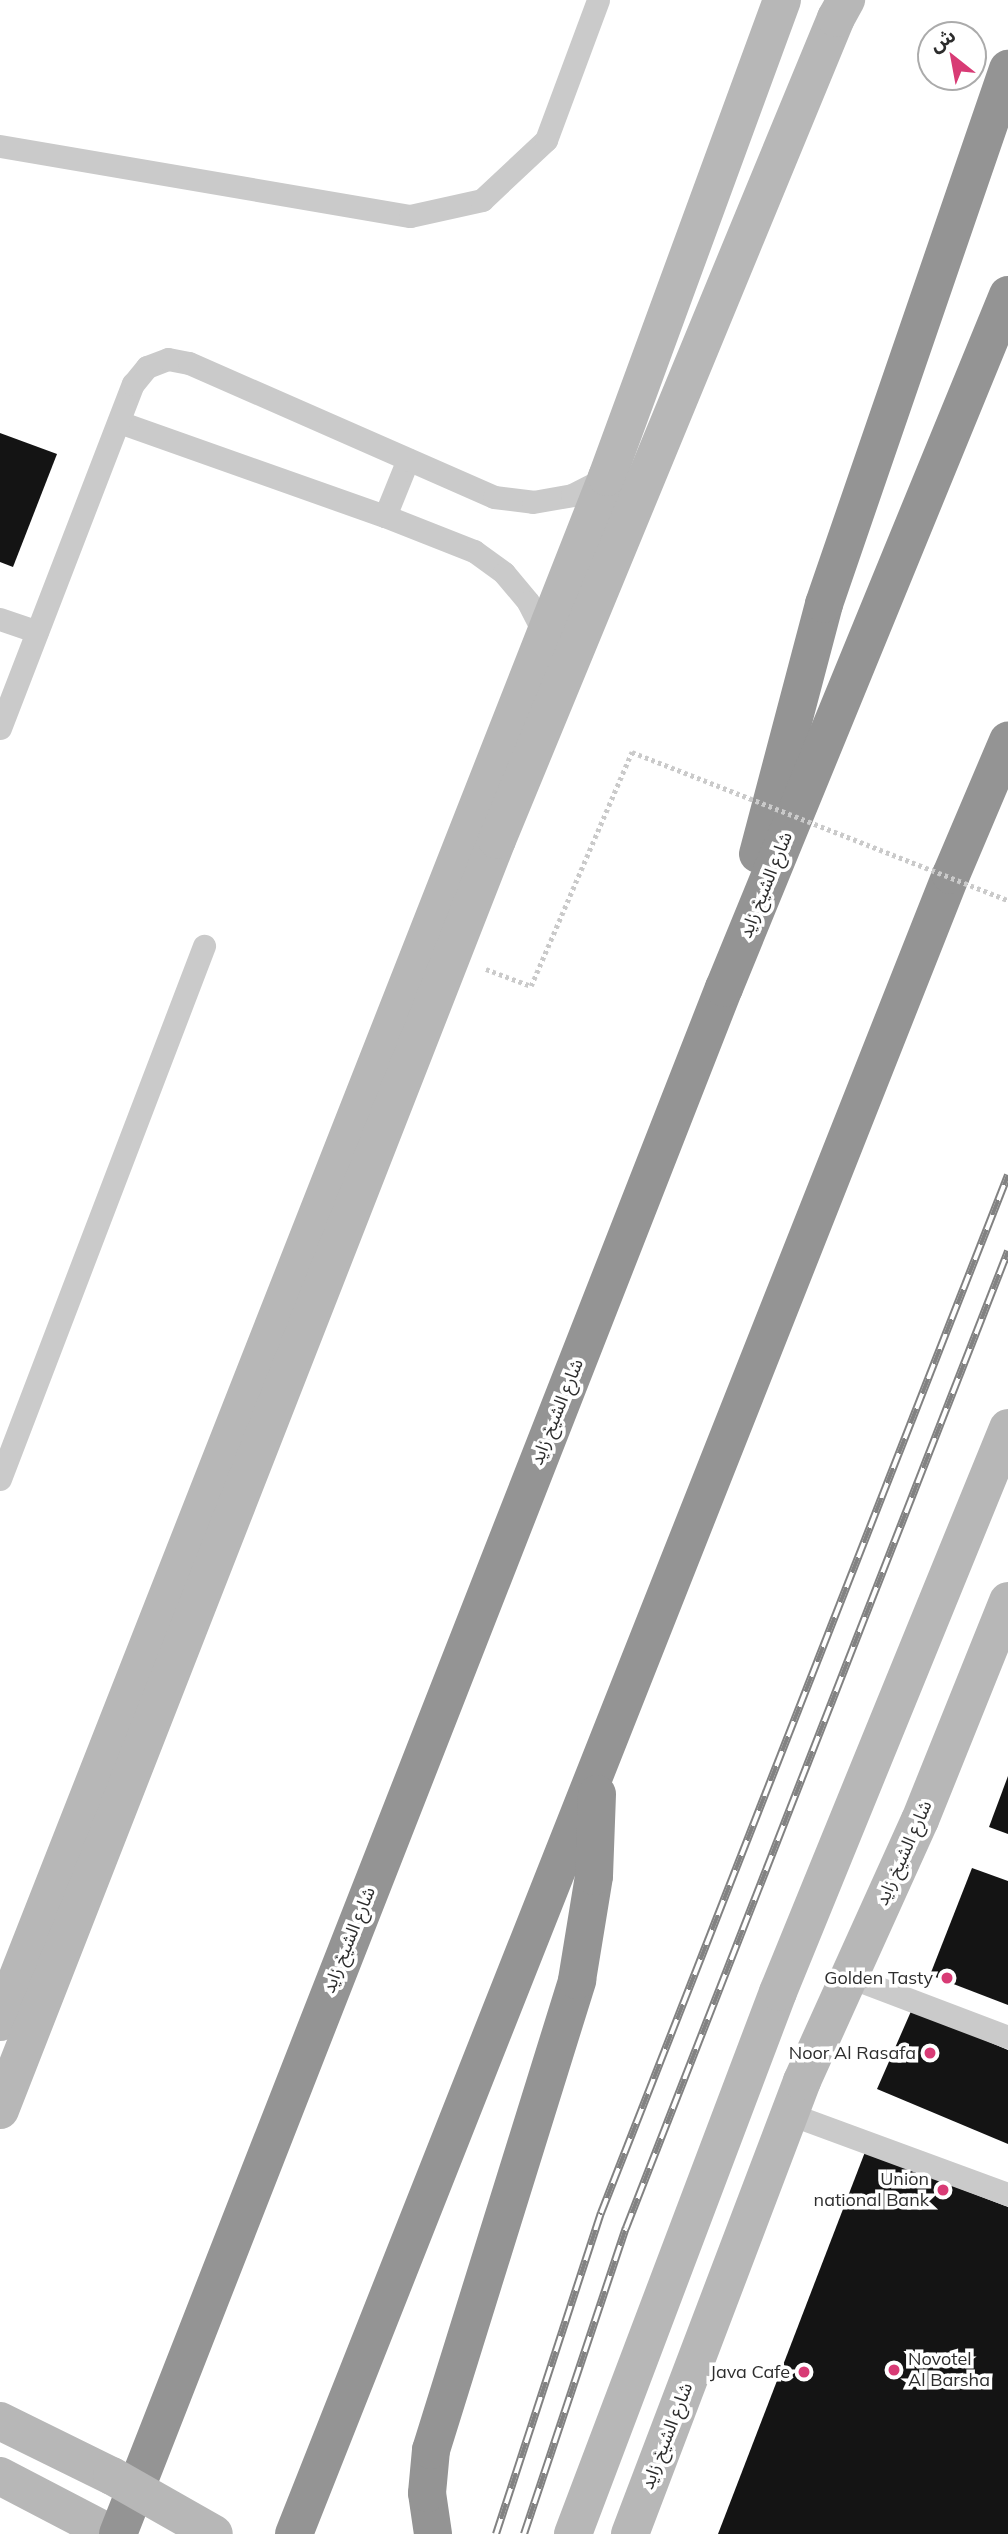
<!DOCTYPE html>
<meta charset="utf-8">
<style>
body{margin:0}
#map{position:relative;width:1008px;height:2534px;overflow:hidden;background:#fff;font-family:Mulish,"Noto Sans Arabic",sans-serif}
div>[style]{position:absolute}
.building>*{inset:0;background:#141414}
.path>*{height:4.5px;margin-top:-2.25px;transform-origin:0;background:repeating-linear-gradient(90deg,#cacaca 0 3.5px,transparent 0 7px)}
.lane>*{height:23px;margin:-11.5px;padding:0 11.5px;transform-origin:11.5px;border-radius:11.5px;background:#cacaca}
.secondary>*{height:38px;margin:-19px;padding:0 19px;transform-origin:19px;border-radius:19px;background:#b7b7b7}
.highway>*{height:38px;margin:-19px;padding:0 19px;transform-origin:19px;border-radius:19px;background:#949494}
.rail>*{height:8px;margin-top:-4px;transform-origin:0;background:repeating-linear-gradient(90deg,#fff 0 16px,#828282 0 32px);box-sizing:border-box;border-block:2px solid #828282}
.path-bridge>*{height:4.5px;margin-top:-2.25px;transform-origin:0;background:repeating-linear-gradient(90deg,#cacaca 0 3.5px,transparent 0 7px)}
.secondary-bridge>*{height:38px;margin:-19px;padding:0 19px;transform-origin:19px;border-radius:19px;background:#b7b7b7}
.dots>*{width:19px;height:19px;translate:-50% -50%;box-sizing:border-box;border:4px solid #fff;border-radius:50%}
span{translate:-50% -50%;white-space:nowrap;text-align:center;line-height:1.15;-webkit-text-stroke:7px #fff;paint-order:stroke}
.street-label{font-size:18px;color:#2d2d2d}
.poi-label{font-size:18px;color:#2d2d2d}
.right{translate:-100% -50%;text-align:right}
.left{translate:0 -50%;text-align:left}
.north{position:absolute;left:917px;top:21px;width:70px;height:70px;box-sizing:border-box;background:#fff;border:2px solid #ababab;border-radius:50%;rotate:329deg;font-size:19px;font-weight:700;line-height:28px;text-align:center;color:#2d2d2d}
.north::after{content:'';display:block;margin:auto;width:24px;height:32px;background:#d83b75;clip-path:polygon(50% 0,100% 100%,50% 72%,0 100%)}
</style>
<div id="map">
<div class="building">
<div style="clip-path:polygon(0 433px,57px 454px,13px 567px,0 562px)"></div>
<div style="clip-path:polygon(1008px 1776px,1008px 1834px,989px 1827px)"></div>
<div style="clip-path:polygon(972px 1868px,1008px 1881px,1008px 2005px,930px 1975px)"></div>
<div style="clip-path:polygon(912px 2009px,1008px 2050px,1008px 2144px,877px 2089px)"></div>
<div style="clip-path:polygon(865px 2152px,1008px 2207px,1008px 2534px,718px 2534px)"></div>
</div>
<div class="path">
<div style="left:486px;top:969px;width:48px;rotate:20.7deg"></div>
<div style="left:531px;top:986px;width:255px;rotate:-66.7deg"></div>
</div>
<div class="lane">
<div style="left:0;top:146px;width:416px;rotate:9.7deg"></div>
<div style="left:410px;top:216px;width:74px;rotate:-12.5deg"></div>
<div style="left:482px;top:200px;width:88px;rotate:-43.2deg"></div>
<div style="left:546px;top:140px;width:149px;rotate:-69.6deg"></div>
<div style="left:119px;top:422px;width:282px;rotate:19.5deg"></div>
<div style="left:385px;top:516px;width:96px;rotate:21.5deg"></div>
<div style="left:474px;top:551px;width:37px;rotate:36deg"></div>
<div style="left:504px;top:573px;width:38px;rotate:50deg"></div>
<div style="left:528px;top:602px;width:38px;rotate:63deg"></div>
<div style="left:385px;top:516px;width:61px;rotate:-68deg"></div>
<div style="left:0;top:619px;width:39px;rotate:19deg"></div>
<div style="left:0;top:728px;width:369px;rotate:-68.9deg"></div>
<div style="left:133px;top:384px;width:22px;rotate:-51deg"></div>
<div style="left:147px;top:367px;width:22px;rotate:-21deg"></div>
<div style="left:168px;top:359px;width:21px;rotate:11deg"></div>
<div style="left:189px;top:363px;width:333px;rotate:23.7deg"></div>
<div style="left:494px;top:497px;width:39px;rotate:7deg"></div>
<div style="left:533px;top:502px;width:40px;rotate:-10deg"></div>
<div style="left:572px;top:495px;width:39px;rotate:-27deg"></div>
<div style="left:0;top:1479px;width:571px;rotate:-69.06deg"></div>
<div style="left:850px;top:1977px;width:169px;rotate:20.8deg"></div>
<div style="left:790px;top:2114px;width:232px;rotate:20.2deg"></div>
</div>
<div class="secondary">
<div style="left:0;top:2022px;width:1660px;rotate:-68.55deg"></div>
<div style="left:607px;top:477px;width:508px;rotate:-69.85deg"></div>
<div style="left:0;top:2110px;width:1364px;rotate:-68.63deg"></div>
<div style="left:497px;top:840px;width:889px;rotate:-67.59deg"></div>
<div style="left:836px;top:18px;width:21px;rotate:-61deg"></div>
<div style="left:0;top:2476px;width:125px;rotate:27.6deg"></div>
<div style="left:573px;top:2534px;width:579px;rotate:-69.28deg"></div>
<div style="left:778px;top:1992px;width:609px;rotate:-67.81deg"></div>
<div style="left:630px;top:2534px;width:485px;rotate:-69.2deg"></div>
<div style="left:802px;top:2081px;width:286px;rotate:-65.7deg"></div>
<div style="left:920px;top:1820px;width:236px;rotate:-68.1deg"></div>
</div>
<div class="highway">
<div style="left:758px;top:854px;width:259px;rotate:-75.2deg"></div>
<div style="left:824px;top:604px;width:566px;rotate:-71.02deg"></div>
<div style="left:118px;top:2534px;width:1661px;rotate:-68.6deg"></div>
<div style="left:724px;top:988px;width:749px;rotate:-67.72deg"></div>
<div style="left:294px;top:2534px;width:1784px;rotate:-68.4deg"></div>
<div style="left:951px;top:875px;width:146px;rotate:-67deg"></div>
<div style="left:433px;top:2534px;width:41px;rotate:-98.3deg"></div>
<div style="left:427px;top:2493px;width:43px;rotate:-84.7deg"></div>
<div style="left:431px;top:2450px;width:492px;rotate:-72.7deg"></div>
<div style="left:577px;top:1980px;width:105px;rotate:-80.7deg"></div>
<div style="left:594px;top:1876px;width:82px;rotate:-87.9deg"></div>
</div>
<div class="rail">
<div style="left:496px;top:2534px;width:338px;rotate:-71.9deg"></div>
<div style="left:601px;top:2213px;width:1115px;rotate:-68.59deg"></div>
<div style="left:524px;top:2534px;width:323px;rotate:-71.6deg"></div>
<div style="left:626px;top:2228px;width:1049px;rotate:-68.64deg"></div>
</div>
<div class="path-bridge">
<div style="left:632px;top:752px;width:404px;rotate:21.5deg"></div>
</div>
<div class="secondary-bridge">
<div style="left:0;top:2421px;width:125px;rotate:26.2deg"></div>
<div style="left:112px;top:2476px;width:117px;rotate:29.6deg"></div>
</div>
<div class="dots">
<div style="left:947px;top:1978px;background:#d83b75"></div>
<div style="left:930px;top:2053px;background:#d83b75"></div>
<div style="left:943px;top:2190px;background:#d83b75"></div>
<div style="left:894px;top:2370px;background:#d83b75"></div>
<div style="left:804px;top:2372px;background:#d83b75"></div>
</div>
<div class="street-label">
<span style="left:766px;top:885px;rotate:-68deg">شارع الشيخ زايد</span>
<span style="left:557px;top:1412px;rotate:-68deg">شارع الشيخ زايد</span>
<span style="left:904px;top:1853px;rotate:-66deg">شارع الشيخ زايد</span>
<span style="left:349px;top:1940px;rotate:-68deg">شارع الشيخ زايد</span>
<span style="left:667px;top:2436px;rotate:-69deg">شارع الشيخ زايد</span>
</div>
<div class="poi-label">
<span class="right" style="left:933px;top:1978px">Golden Tasty</span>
<span class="right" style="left:916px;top:2053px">Noor Al Rasafa</span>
<span class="right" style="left:929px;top:2190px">Union<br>national Bank</span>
<span class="left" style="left:908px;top:2370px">Novotel<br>Al Barsha</span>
<span class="right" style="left:790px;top:2372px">Java Cafe</span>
</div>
<div class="north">ش</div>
</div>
